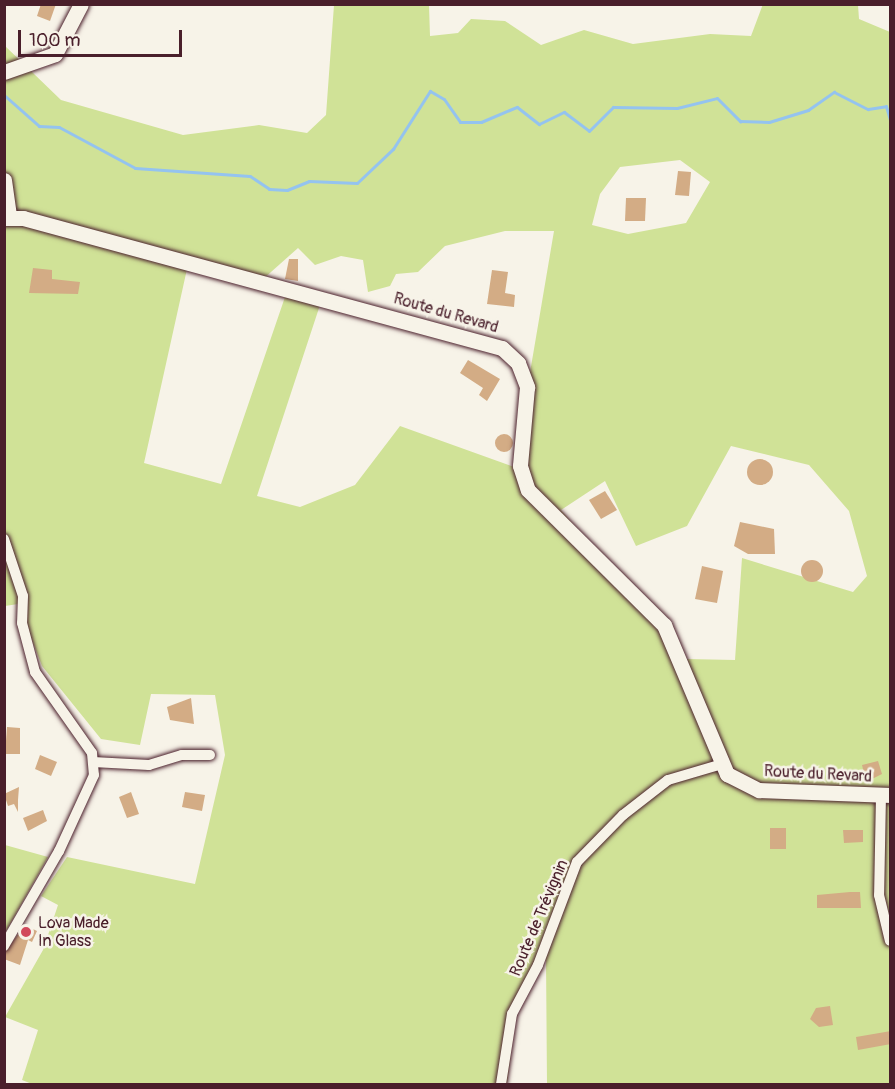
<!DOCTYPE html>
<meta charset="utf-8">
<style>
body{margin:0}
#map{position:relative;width:895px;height:1089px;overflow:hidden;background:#f7f3e8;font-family:Pangolin,sans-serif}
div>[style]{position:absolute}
.green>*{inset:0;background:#d0e297}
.stream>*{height:3px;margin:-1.5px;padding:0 1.5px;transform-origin:1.5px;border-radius:1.5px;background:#94c3ef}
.building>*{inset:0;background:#d3ac85}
.round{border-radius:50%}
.roads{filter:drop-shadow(0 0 2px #4a1f2b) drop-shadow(0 0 2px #4a1f2b)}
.street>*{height:10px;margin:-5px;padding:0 5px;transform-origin:5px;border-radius:5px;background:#f7f3e8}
.secondary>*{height:15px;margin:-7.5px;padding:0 7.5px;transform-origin:7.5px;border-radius:7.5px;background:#f7f3e8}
.dots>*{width:16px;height:16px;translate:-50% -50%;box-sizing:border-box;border:3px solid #f7f3e8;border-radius:50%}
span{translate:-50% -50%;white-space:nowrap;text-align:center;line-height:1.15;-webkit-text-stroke:5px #f7f3e8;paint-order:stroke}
.street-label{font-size:16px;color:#4a1f2b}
.poi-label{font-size:16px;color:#4a1f2b}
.left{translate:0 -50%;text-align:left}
.frame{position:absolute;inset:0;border:6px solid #4a1f2b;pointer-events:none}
.scale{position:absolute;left:18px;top:30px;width:164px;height:27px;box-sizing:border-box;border:3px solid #4a1f2b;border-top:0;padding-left:8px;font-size:18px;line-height:21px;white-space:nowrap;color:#4a1f2b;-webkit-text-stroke:4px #f7f3e8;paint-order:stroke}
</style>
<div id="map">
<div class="green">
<div style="clip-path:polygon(evenodd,763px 4px,858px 5px,859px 19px,890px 32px,890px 1084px,547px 1084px,546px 958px,516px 1016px,507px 1084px,32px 1084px,22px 1080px,38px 1030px,5px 1017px,43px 950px,58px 905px,41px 896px,67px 857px,195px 884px,225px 755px,215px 695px,151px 694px,140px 745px,101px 739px,42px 666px,18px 604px,5px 606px,4px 45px,61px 100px,183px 135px,259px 125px,307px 133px,326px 115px,334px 5px,429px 5px,430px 36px,458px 33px,471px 19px,505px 21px,541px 45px,584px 30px,633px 44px,710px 34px,751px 36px,763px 4px,680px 160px,710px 182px,686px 223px,628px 234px,592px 225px,600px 194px,620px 167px,680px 160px,763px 4px,505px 231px,554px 231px,514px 467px,400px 426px,355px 485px,300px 507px,257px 496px,320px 305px,285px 297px,221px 484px,144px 463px,189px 260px,262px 280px,298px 248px,315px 265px,341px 256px,363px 260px,368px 292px,390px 286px,396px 274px,418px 272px,445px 246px,505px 231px,763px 4px,731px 446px,809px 465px,849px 511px,867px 576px,853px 592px,742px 558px,735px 660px,687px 659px,561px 510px,605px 481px,636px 546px,687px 526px,731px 446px)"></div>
<div style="clip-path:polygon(5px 845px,48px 857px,5px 933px,4px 845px)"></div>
</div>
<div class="stream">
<div style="left:4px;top:95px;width:47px;rotate:41.5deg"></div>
<div style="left:39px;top:126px;width:20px;rotate:3deg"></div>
<div style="left:59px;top:127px;width:86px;rotate:28.3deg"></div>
<div style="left:135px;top:168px;width:115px;rotate:4deg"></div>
<div style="left:250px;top:176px;width:23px;rotate:34deg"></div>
<div style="left:269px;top:189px;width:18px;rotate:3deg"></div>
<div style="left:287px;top:190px;width:24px;rotate:-22deg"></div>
<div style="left:309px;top:181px;width:48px;rotate:2.4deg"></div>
<div style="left:357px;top:183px;width:50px;rotate:-43.4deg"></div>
<div style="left:393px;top:149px;width:69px;rotate:-57.5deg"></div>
<div style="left:430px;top:91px;width:16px;rotate:30deg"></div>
<div style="left:444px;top:99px;width:28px;rotate:55deg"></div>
<div style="left:460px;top:122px;width:21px"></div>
<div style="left:481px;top:122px;width:39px;rotate:-23deg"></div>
<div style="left:517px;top:107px;width:28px;rotate:38deg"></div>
<div style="left:539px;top:124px;width:28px;rotate:-26deg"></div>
<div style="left:564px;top:112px;width:31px;rotate:37deg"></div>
<div style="left:589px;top:131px;width:34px;rotate:-45deg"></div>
<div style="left:613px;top:107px;width:64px;rotate:0.9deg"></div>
<div style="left:677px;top:108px;width:41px;rotate:-14deg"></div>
<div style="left:717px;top:98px;width:33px;rotate:45deg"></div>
<div style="left:740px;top:121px;width:29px;rotate:2deg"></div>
<div style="left:769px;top:122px;width:41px;rotate:-17.1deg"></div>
<div style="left:808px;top:110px;width:32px;rotate:-35deg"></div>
<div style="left:834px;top:92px;width:38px;rotate:27deg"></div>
<div style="left:868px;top:109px;width:18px;rotate:-9deg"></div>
<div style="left:886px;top:106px;width:15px;rotate:74deg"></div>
</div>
<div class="building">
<div style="clip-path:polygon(41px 4px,56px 4px,50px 21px,37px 16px)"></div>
<div style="clip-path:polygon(678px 171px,691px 172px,689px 196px,675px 195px)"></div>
<div style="clip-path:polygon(626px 198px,646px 198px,645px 221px,625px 221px)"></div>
<div style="clip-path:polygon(289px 259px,298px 259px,298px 281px,285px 279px)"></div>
<div style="clip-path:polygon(33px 268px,52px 270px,52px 279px,80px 282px,78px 294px,29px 293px)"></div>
<div style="clip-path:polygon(492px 270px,508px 272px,505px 293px,515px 295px,514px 307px,487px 304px)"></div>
<div style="clip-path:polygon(468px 360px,500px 379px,487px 401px,479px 395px,483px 388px,460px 373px)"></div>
<div class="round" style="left:495px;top:434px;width:18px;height:18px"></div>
<div class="round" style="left:747px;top:459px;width:26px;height:26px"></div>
<div style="clip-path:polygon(605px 491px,617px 510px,601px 519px,589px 500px)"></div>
<div style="clip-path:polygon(740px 522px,774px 529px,775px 554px,748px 554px,734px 546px)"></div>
<div class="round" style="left:801px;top:560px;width:22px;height:22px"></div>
<div style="clip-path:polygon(702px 566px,723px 571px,717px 603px,695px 599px)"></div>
<div style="clip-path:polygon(191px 698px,194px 724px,170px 720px,167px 707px)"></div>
<div style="clip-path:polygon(7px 727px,20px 728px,20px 754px,5px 754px)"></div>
<div style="clip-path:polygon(40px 755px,57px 762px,51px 776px,35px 769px)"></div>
<div style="clip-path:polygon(878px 761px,882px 774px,866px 782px,862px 765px)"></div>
<div style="clip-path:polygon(19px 787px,18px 800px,18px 812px,14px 804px,8px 806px,4px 794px)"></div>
<div style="clip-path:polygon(131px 792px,139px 814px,127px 818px,119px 797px)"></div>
<div style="clip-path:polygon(185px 792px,205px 795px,202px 811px,182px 807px)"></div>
<div style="clip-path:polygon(43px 810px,47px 821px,28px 831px,23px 818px)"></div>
<div style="clip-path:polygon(770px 828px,786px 828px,786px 849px,770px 849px)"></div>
<div style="clip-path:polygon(843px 830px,863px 830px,863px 842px,844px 843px)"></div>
<div style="clip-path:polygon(850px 892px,860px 892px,861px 908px,817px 908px,817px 895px)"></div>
<div style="clip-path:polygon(25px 925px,37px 931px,32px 942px,28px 940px,20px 965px,4px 959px,4px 953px)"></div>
<div style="clip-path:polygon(830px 1006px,833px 1025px,819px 1027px,810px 1019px,816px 1008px)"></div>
<div style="clip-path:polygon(891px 1031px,891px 1044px,858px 1050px,856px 1037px)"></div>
</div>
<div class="roads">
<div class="street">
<div style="left:4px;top:539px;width:60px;rotate:71.6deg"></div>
<div style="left:23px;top:596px;width:27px;rotate:92deg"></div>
<div style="left:22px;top:623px;width:51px;rotate:75.1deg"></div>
<div style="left:35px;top:672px;width:99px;rotate:54.9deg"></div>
<div style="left:92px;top:753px;width:22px;rotate:85deg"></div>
<div style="left:94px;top:775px;width:84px;rotate:114.7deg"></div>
<div style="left:59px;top:851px;width:110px;rotate:120.1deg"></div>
<div style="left:93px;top:762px;width:56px;rotate:3.1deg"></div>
<div style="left:149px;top:765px;width:34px;rotate:-17deg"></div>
<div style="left:182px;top:755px;width:28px"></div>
<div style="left:881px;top:795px;width:100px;rotate:91.1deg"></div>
<div style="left:879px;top:895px;width:47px;rotate:76.6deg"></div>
<div style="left:501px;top:1084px;width:71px;rotate:-81.1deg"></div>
<div style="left:512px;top:1014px;width:55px;rotate:-62deg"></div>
<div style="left:538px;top:965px;width:110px;rotate:-69.3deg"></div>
<div style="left:577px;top:862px;width:66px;rotate:-45.6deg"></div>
<div style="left:623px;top:815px;width:57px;rotate:-37.9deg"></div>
<div style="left:668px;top:780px;width:53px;rotate:-16.4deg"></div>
</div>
<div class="secondary">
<div style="left:4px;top:72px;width:54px;rotate:-19.4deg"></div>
<div style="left:55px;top:54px;width:56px;rotate:-62.5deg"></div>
<div style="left:4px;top:180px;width:36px;rotate:82deg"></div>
<div style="left:4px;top:218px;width:19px"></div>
<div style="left:23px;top:218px;width:496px;rotate:15.2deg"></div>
<div style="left:502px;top:348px;width:22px;rotate:43deg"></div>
<div style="left:518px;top:363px;width:26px;rotate:69deg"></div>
<div style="left:527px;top:387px;width:79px;rotate:95.1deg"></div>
<div style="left:520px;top:466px;width:25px;rotate:72deg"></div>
<div style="left:528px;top:490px;width:192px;rotate:44.8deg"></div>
<div style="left:664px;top:625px;width:162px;rotate:67.1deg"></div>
<div style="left:727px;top:774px;width:36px;rotate:27deg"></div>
<div style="left:759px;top:790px;width:131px;rotate:2.2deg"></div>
</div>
</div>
<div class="dots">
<div style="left:26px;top:932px;background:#d1495b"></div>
</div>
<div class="street-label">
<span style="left:446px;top:313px;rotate:16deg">Route du Revard</span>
<span style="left:818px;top:774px;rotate:3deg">Route du Revard</span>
<span style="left:539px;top:918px;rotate:-67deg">Route de Trévignin</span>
</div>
<div class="poi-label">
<span class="left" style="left:38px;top:932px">Lova Made<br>In Glass</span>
</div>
<div class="frame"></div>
<div class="scale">100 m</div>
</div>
